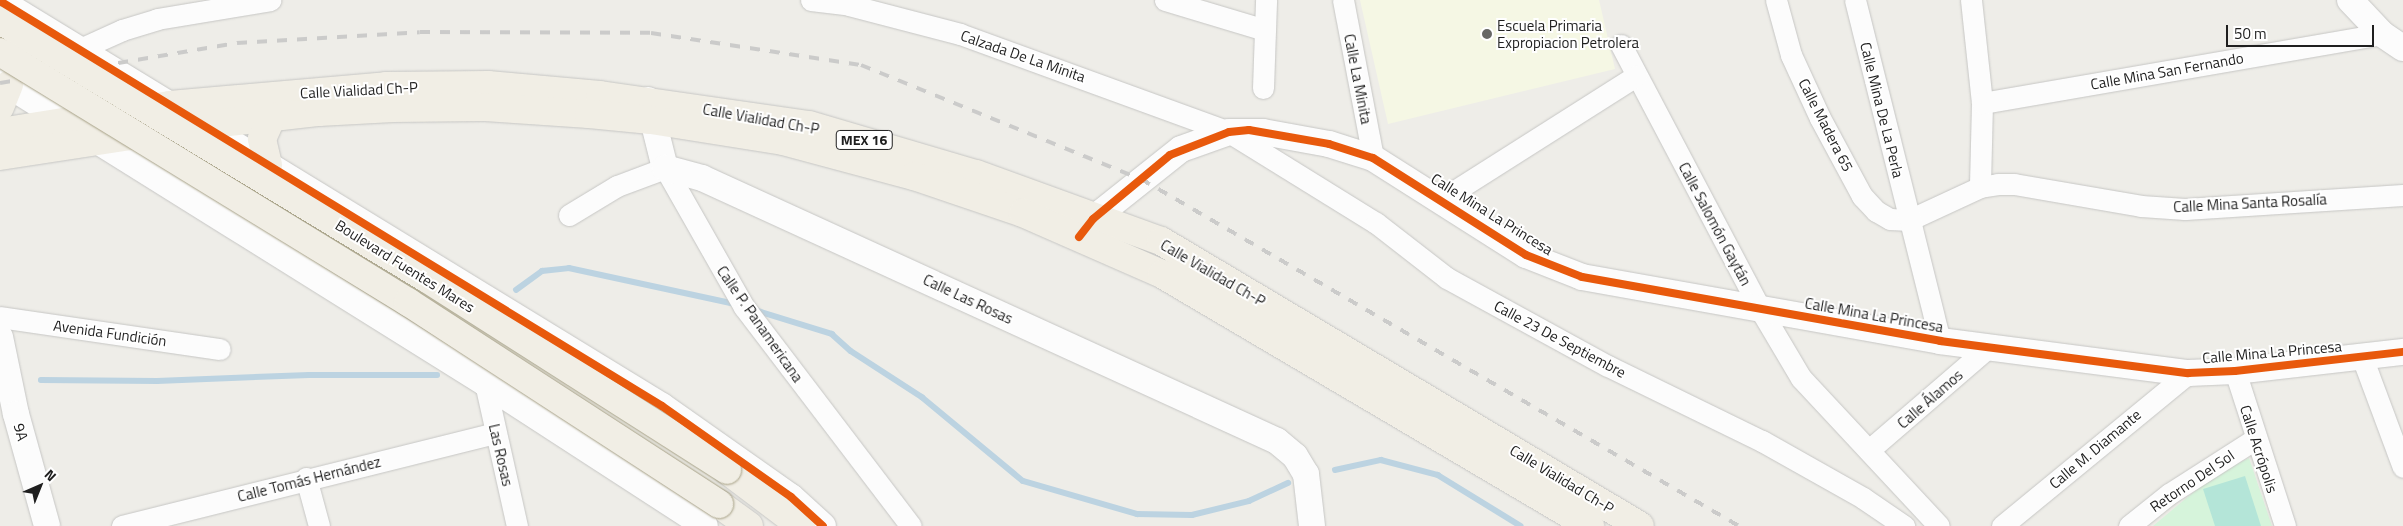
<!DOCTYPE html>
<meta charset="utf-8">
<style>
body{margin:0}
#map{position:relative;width:2403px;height:526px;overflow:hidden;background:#eeede8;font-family:"Titillium Web",sans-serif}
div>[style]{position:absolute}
.education>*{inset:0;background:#f5f7e4}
.park>*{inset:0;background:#d6f4db}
.pitch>*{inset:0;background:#b4e5d8}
.stream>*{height:5.5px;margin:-2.75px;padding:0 2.75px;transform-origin:2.75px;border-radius:2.75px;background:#bcd3e1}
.roads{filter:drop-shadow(0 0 1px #c6c6c4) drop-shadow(0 0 1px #c6c6c4)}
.minor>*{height:21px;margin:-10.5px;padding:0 10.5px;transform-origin:10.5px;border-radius:10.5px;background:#fcfcfc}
.tertiary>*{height:26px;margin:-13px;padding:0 13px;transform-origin:13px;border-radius:13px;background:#fcfcfc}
.primary>*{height:28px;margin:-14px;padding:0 14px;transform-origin:14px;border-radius:14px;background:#f1eee5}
.rail>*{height:4px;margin-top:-2px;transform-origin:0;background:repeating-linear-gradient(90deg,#cbcbca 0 10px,transparent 0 20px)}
.bridges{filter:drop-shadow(0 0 1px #a59f84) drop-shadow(0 0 1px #a59f84)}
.primary-bridge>*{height:28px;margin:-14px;padding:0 14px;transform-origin:14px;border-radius:14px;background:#f1eee5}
.cycleway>*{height:8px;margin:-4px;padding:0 4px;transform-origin:4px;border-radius:4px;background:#e8590c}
.dots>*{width:14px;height:14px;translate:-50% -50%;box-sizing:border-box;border:2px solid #fff;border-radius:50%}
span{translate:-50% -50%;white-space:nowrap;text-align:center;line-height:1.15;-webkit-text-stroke:4px #fff;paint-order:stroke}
.shield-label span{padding:1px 4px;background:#fff;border:1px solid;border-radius:4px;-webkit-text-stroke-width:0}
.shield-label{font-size:14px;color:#1f1f1f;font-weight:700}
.poi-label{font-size:15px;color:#1f1f1f}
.left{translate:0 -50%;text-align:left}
.street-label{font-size:15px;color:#1f1f1f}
.north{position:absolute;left:15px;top:461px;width:50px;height:50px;-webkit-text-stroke:4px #fff;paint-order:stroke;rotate:44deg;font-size:14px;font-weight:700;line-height:20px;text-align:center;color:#1f1f1f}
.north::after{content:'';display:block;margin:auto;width:18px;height:22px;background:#1f1f1f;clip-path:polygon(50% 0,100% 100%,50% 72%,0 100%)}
.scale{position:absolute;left:2226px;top:25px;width:148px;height:22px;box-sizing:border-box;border:2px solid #1f1f1f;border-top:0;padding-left:6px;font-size:15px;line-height:18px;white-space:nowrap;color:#1f1f1f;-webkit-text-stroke:4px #fff;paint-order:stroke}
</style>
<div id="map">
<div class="education">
<div style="clip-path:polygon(1360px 0,1599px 0,1615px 69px,1388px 124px)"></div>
</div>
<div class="park">
<div style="clip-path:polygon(2249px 458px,2272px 526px,2153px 526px,2214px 475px)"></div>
</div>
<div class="pitch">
<div style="clip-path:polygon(2245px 476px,2261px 526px,2215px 526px,2203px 489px)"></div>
</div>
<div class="stream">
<div style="left:516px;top:290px;width:32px;rotate:-36deg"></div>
<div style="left:542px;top:271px;width:27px;rotate:-6deg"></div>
<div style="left:569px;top:268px;width:171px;rotate:12.2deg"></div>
<div style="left:755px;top:310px;width:81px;rotate:17.3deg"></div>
<div style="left:832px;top:334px;width:25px;rotate:42deg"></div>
<div style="left:851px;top:351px;width:85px;rotate:32.9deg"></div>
<div style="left:922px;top:397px;width:131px;rotate:39.7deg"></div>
<div style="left:1023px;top:481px;width:119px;rotate:16.1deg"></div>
<div style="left:1137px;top:514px;width:55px;rotate:1deg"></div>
<div style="left:1192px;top:515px;width:59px;rotate:-13.8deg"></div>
<div style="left:1249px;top:501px;width:43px;rotate:-24.8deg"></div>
<div style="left:41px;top:380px;width:116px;rotate:0.5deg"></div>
<div style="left:157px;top:381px;width:152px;rotate:-2.3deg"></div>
<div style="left:309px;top:375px;width:128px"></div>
<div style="left:1335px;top:470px;width:47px;rotate:-12.3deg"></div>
<div style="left:1381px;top:460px;width:59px;rotate:14.7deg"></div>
<div style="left:1438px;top:475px;width:97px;rotate:31.6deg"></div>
</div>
<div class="roads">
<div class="minor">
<div style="left:811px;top:0;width:38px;rotate:7deg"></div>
<div style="left:849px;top:5px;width:115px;rotate:14.6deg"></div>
<div style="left:960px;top:34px;width:286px;rotate:20deg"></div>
<div style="left:1229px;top:132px;width:173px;rotate:31.8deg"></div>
<div style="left:1376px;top:223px;width:90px;rotate:37.8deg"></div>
<div style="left:1447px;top:278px;width:183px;rotate:28.7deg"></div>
<div style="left:1608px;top:366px;width:171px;rotate:26deg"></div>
<div style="left:1762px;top:441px;width:116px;rotate:29.4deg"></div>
<div style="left:1863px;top:498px;width:50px;rotate:34.3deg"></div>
<div style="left:1165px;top:0;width:104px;rotate:16.7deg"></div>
<div style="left:1343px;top:0;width:161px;rotate:79.2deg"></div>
<div style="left:1776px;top:0;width:57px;rotate:74.7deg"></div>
<div style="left:1791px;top:55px;width:69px;rotate:65.3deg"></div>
<div style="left:1820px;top:118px;width:89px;rotate:61.7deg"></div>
<div style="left:1862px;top:196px;width:21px;rotate:47deg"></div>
<div style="left:1876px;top:211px;width:16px;rotate:30deg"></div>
<div style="left:1890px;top:219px;width:19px;rotate:3deg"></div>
<div style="left:1909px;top:220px;width:78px;rotate:-24.9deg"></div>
<div style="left:1980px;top:187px;width:18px;rotate:-9deg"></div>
<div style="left:1998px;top:184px;width:16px"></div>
<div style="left:2014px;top:184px;width:129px;rotate:9.8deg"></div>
<div style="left:2141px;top:206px;width:44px;rotate:3.9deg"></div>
<div style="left:2185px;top:209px;width:218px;rotate:-3.7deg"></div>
<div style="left:1855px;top:0;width:351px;rotate:76deg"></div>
<div style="left:1971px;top:0;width:104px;rotate:83.9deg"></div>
<div style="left:1982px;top:103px;width:84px;rotate:91.4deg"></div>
<div style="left:1621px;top:45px;width:298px;rotate:62.2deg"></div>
<div style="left:1760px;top:309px;width:80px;rotate:59.3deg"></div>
<div style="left:1801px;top:378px;width:202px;rotate:47deg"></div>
<div style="left:71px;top:57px;width:12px;rotate:-42deg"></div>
<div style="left:80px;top:49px;width:46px;rotate:-24.3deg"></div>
<div style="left:122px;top:30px;width:37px;rotate:-17deg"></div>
<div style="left:157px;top:19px;width:115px;rotate:-9.5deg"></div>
<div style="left:1263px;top:88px;width:88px;rotate:-88deg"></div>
<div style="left:1982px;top:103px;width:406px;rotate:-9.8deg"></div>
<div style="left:1442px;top:199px;width:230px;rotate:-32.4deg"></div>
<div style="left:569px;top:215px;width:56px;rotate:-31.1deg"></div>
<div style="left:617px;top:186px;width:51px;rotate:-20.6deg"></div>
<div style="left:665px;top:168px;width:160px;rotate:60.4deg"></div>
<div style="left:744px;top:307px;width:275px;rotate:52.7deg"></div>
<div style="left:0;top:317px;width:222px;rotate:8.3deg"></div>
<div style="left:2362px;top:357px;width:117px;rotate:69.6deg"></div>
<div style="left:2235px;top:371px;width:163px;rotate:72.1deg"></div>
<div style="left:485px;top:383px;width:147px;rotate:77.4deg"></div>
<div style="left:1869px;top:450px;width:160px;rotate:-40.7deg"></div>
<div style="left:306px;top:478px;width:50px;rotate:74.8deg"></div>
<div style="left:122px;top:526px;width:384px;rotate:-14deg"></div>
<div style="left:2002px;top:526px;width:241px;rotate:-39.4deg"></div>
<div style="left:2129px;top:526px;width:51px;rotate:-38.7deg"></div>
<div style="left:2169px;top:494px;width:102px;rotate:-32.6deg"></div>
</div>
<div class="tertiary">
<div style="left:2350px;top:0;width:47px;rotate:46.7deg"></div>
<div style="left:2382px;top:34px;width:25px;rotate:34deg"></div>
<div style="left:0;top:1px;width:776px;rotate:31.46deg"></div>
<div style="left:662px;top:406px;width:158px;rotate:35.2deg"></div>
<div style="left:791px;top:497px;width:43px;rotate:42.2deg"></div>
<div style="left:0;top:80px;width:572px;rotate:31.99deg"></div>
<div style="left:485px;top:383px;width:262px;rotate:33deg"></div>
<div style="left:648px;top:100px;width:70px;rotate:76deg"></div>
<div style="left:665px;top:168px;width:38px;rotate:15deg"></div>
<div style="left:702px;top:178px;width:632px;rotate:24.58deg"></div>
<div style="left:1277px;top:441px;width:23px;rotate:40deg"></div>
<div style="left:1295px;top:456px;width:21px;rotate:59deg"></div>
<div style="left:1306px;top:474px;width:52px;rotate:83.4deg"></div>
<div style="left:1083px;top:232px;width:16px;rotate:-52deg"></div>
<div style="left:1093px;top:219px;width:112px;rotate:-38.5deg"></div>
<div style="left:1181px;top:149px;width:51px;rotate:-19.5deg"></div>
<div style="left:1229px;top:132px;width:34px"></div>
<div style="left:1263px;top:132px;width:67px;rotate:10.3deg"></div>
<div style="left:1329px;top:144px;width:46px;rotate:17.7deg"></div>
<div style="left:1373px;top:158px;width:181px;rotate:32.4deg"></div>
<div style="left:1526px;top:255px;width:60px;rotate:21.4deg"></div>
<div style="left:1582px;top:277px;width:364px;rotate:10.1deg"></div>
<div style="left:1940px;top:341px;width:250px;rotate:7.4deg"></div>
<div style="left:2188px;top:373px;width:47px;rotate:-2.4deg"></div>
<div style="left:2235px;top:371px;width:169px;rotate:-6.5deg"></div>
<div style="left:0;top:337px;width:79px;rotate:78.3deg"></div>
<div style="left:16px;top:414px;width:116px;rotate:74.5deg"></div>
</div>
<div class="primary">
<div style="left:0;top:107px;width:24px;rotate:-68deg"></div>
<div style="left:0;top:132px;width:172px;rotate:-9deg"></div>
<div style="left:170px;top:105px;width:217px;rotate:-5deg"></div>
<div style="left:386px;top:86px;width:102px;rotate:-0.6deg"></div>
<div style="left:488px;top:85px;width:112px;rotate:5.1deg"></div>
<div style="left:600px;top:95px;width:211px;rotate:8.2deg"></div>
<div style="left:809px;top:125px;width:174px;rotate:16.4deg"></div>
<div style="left:976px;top:174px;width:197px;rotate:19.9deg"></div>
<div style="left:1161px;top:241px;width:557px;rotate:30.75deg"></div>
<div style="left:0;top:156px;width:205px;rotate:-8.7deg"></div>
<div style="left:203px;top:125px;width:117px;rotate:-6.4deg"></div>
<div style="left:319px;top:112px;width:74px;rotate:-3.1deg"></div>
<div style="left:393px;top:108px;width:92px;rotate:-0.6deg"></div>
<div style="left:485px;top:107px;width:104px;rotate:3.9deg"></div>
<div style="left:589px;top:114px;width:62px;rotate:5.5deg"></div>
<div style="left:651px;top:120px;width:134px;rotate:9deg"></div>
<div style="left:783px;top:141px;width:136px;rotate:15deg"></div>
<div style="left:914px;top:176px;width:115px;rotate:18.7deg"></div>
<div style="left:1023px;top:213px;width:152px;rotate:23.7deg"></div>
<div style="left:1162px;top:274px;width:497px;rotate:30.5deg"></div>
<div style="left:268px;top:165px;width:27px;rotate:-103deg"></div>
<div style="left:262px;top:139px;width:24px;rotate:-66deg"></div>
<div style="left:727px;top:470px;width:93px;rotate:37.1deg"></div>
<div style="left:719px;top:504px;width:37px;rotate:36deg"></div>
</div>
</div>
<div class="rail">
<div style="left:0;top:83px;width:240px;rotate:-9.6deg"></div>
<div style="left:237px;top:43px;width:183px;rotate:-3.4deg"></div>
<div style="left:420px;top:32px;width:231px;rotate:0.2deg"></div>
<div style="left:651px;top:33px;width:212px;rotate:8.7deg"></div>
<div style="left:861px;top:65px;width:302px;rotate:22.2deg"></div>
<div style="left:1141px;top:179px;width:691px;rotate:30.13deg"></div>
</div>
<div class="bridges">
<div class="primary-bridge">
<div style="left:0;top:20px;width:498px;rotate:31.2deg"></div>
<div style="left:426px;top:278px;width:357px;rotate:32.5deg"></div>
<div style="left:0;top:52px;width:479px;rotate:31.5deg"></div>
<div style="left:408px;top:302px;width:371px;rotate:33deg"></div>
</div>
</div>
<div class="cycleway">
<div style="left:0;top:1px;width:776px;rotate:31.46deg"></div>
<div style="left:662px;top:406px;width:158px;rotate:35.2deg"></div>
<div style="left:791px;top:497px;width:43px;rotate:42.2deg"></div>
<div style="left:1079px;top:237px;width:23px;rotate:-52deg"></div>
<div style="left:1093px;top:219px;width:100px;rotate:-39.7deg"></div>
<div style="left:1170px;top:155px;width:63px;rotate:-21.3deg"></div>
<div style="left:1229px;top:132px;width:20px;rotate:-6deg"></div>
<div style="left:1249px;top:130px;width:81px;rotate:9.9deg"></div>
<div style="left:1329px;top:144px;width:46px;rotate:17.7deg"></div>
<div style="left:1373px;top:158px;width:181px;rotate:32.4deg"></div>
<div style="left:1526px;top:255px;width:60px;rotate:21.4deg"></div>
<div style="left:1582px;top:277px;width:364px;rotate:10.1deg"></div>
<div style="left:1940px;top:341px;width:250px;rotate:7.4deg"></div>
<div style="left:2188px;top:373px;width:47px;rotate:-2.4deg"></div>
<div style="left:2235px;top:371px;width:169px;rotate:-6.5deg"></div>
</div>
<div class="dots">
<div style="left:1487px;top:34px;background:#676765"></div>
</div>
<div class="shield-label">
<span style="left:864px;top:140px">MEX 16</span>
</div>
<div class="poi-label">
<span class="left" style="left:1497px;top:34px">Escuela Primaria<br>Expropiacion Petrolera</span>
</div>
<div class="street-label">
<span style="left:1023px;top:56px;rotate:19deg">Calzada De La Minita</span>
<span style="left:2167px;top:71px;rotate:-10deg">Calle Mina San Fernando</span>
<span style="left:1358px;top:79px;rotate:79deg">Calle La Minita</span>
<span style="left:359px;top:90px;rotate:-3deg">Calle Vialidad Ch-P</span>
<span style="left:1882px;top:110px;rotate:76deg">Calle Mina De La Perla</span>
<span style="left:761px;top:119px;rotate:10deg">Calle Vialidad Ch-P</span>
<span style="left:1826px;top:125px;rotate:63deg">Calle Madera 65</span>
<span style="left:2250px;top:203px;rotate:-3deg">Calle Mina Santa Rosalía</span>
<span style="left:1492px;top:214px;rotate:32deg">Calle Mina La Princesa</span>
<span style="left:1715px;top:224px;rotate:62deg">Calle Salomón Gaytán</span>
<span style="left:405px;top:266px;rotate:32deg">Boulevard Fuentes Mares</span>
<span style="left:1213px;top:273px;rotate:30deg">Calle Vialidad Ch-P</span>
<span style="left:968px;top:299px;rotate:25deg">Calle Las Rosas</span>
<span style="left:1874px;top:315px;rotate:10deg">Calle Mina La Princesa</span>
<span style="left:760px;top:324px;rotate:55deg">Calle P. Panamericana</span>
<span style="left:110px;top:333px;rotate:8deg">Avenida Fundición</span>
<span style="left:1560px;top:339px;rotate:28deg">Calle 23 De Septiembre</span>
<span style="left:2272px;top:352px;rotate:-5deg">Calle Mina La Princesa</span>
<span style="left:1930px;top:399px;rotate:-41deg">Calle Álamos</span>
<span style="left:21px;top:432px;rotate:75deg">9A</span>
<span style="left:2095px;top:449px;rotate:-40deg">Calle M. Diamante</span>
<span style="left:2259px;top:449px;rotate:72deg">Calle Acrópolis</span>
<span style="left:501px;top:455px;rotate:77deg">Las Rosas</span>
<span style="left:309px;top:479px;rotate:-14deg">Calle Tomás Hernández</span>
<span style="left:1562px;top:479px;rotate:31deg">Calle Vialidad Ch-P</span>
<span style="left:2192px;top:481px;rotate:-34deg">Retorno Del Sol</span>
</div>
<div class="north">N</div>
<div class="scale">50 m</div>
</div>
